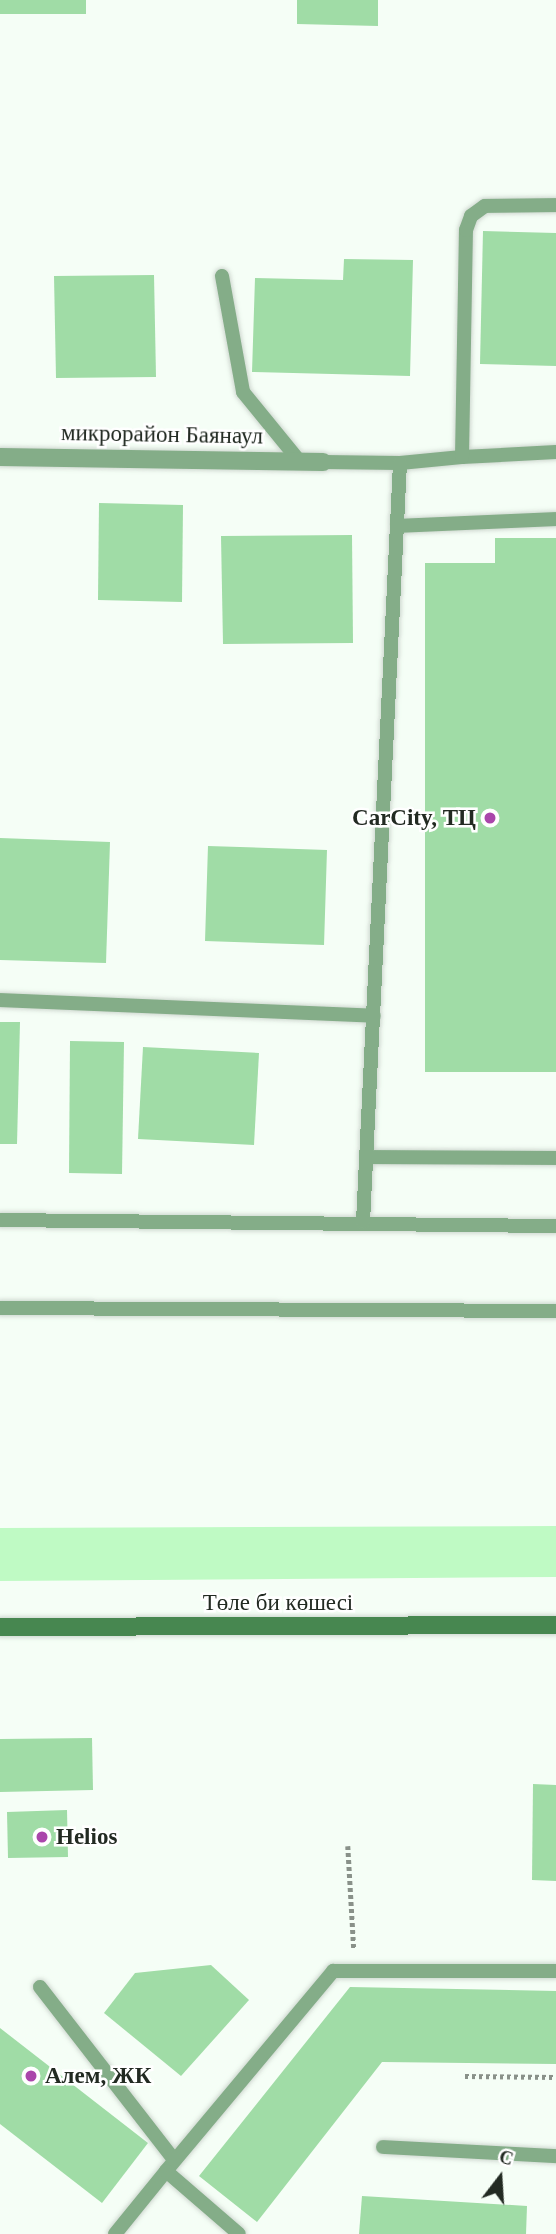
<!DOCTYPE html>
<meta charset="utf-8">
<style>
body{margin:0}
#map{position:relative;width:556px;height:2234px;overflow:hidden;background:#f5fef6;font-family:"Times New Roman",serif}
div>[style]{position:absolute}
.green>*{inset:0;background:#bffac4}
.building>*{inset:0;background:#a0dca6}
.path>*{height:4.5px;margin-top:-2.25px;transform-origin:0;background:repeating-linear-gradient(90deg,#899189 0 3.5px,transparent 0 7px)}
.roads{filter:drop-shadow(0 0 2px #cfd8d0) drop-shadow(0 0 2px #cfd8d0)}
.lane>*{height:14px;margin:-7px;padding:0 7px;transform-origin:7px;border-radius:7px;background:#84ad88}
.street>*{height:18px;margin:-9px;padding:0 9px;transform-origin:9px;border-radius:9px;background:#84ad88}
.secondary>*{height:18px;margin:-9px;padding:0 9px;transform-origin:9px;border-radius:9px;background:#478750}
.dots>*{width:19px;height:19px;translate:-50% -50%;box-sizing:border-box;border:4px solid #fff;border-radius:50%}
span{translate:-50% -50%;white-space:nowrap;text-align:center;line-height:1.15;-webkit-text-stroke:5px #fff;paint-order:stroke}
.street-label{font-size:23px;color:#222a22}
.poi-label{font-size:23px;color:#222a22;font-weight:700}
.right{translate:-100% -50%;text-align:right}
.left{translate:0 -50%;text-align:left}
.north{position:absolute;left:465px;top:2143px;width:70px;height:70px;-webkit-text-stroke:5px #fff;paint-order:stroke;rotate:17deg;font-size:19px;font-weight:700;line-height:28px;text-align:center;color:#222a22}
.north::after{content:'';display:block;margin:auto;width:24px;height:32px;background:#222a22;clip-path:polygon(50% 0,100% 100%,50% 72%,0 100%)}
</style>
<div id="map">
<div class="green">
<div style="clip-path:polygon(556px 1526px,556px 1577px,0 1581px,0 1528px)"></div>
</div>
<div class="building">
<div style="clip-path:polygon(0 0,86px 0,86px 14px,0 14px)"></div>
<div style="clip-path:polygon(297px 0,378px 0,378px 26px,297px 24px)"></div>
<div style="clip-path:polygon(483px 231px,556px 233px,556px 366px,480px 364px)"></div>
<div style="clip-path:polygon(344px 259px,413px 260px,410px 376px,252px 372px,255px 278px,343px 280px)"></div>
<div style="clip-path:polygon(154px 275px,156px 377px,56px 378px,54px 276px)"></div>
<div style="clip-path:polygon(99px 503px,183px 505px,182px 602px,98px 600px)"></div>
<div style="clip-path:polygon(352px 535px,353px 643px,223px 644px,221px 536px)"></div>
<div style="clip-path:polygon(495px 538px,556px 538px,556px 1072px,425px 1072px,425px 563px,495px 563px)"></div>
<div style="clip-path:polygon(0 838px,110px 842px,106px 963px,0 960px)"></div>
<div style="clip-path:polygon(208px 846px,327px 850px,324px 945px,205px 941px)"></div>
<div style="clip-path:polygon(0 1022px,20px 1022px,17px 1144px,0 1144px)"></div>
<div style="clip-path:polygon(70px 1041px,124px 1042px,122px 1174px,69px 1173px)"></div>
<div style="clip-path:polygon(143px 1047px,259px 1053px,254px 1145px,138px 1139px)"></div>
<div style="clip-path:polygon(92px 1738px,93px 1790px,0 1792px,0 1739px)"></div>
<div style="clip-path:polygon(533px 1784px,556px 1785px,556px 1881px,532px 1880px)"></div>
<div style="clip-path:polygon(67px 1810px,68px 1857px,8px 1858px,7px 1812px)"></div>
<div style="clip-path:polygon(211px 1965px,249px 2000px,181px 2076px,104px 2013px,135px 1973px)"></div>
<div style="clip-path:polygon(350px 1987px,556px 1991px,556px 2064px,382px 2062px,257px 2222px,199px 2176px)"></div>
<div style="clip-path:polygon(0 2028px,148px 2143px,102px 2203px,0 2124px)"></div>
<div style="clip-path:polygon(362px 2196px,527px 2206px,526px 2234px,359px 2234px)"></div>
</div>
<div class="path">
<div style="left:348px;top:1846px;width:104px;rotate:86.7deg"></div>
<div style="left:465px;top:2076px;width:91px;rotate:0.6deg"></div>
</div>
<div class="roads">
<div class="lane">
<div style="left:222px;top:276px;width:118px;rotate:79.7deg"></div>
<div style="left:243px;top:392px;width:90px;rotate:50.8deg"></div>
<div style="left:462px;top:457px;width:94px;rotate:-3deg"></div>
<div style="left:323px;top:462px;width:77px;rotate:0.7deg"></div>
<div style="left:400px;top:463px;width:62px;rotate:-5.5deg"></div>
<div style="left:462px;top:457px;width:227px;rotate:-89deg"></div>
<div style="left:466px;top:230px;width:15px;rotate:-70deg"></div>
<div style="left:471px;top:216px;width:17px;rotate:-36deg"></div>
<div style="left:485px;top:206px;width:71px;rotate:-0.8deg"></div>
<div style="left:397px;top:526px;width:159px;rotate:-2.5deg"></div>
<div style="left:0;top:1000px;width:374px;rotate:2.4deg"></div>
<div style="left:366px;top:1157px;width:190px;rotate:0.3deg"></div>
<div style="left:0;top:1220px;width:556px;rotate:0.62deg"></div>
<div style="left:363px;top:1222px;width:760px;rotate:-87.21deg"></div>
<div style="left:0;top:1308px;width:556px;rotate:0.31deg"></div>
<div style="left:40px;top:1987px;width:219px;rotate:52.2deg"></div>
<div style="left:383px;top:2147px;width:173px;rotate:3deg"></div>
<div style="left:166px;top:2171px;width:261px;rotate:-50.1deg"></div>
<div style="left:333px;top:1971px;width:223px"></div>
<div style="left:115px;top:2234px;width:81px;rotate:-51deg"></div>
<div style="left:166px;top:2171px;width:96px;rotate:40.8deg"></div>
</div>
<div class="street">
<div style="left:0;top:457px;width:323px;rotate:0.9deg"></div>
</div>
<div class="secondary">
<div style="left:0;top:1627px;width:556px;rotate:-0.21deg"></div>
</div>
</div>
<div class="dots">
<div style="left:490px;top:818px;background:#aa46ab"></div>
<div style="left:42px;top:1837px;background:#aa46ab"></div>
<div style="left:31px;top:2076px;background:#aa46ab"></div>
</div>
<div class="street-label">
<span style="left:162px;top:435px;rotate:1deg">микрорайон Баянаул</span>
<span style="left:278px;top:1603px">Төле би көшесі</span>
</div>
<div class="poi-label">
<span class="right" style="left:476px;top:818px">CarCity, ТЦ</span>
<span class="left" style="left:56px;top:1837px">Helios</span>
<span class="left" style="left:45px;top:2076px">Алем, ЖК</span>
</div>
<div class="north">С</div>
</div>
